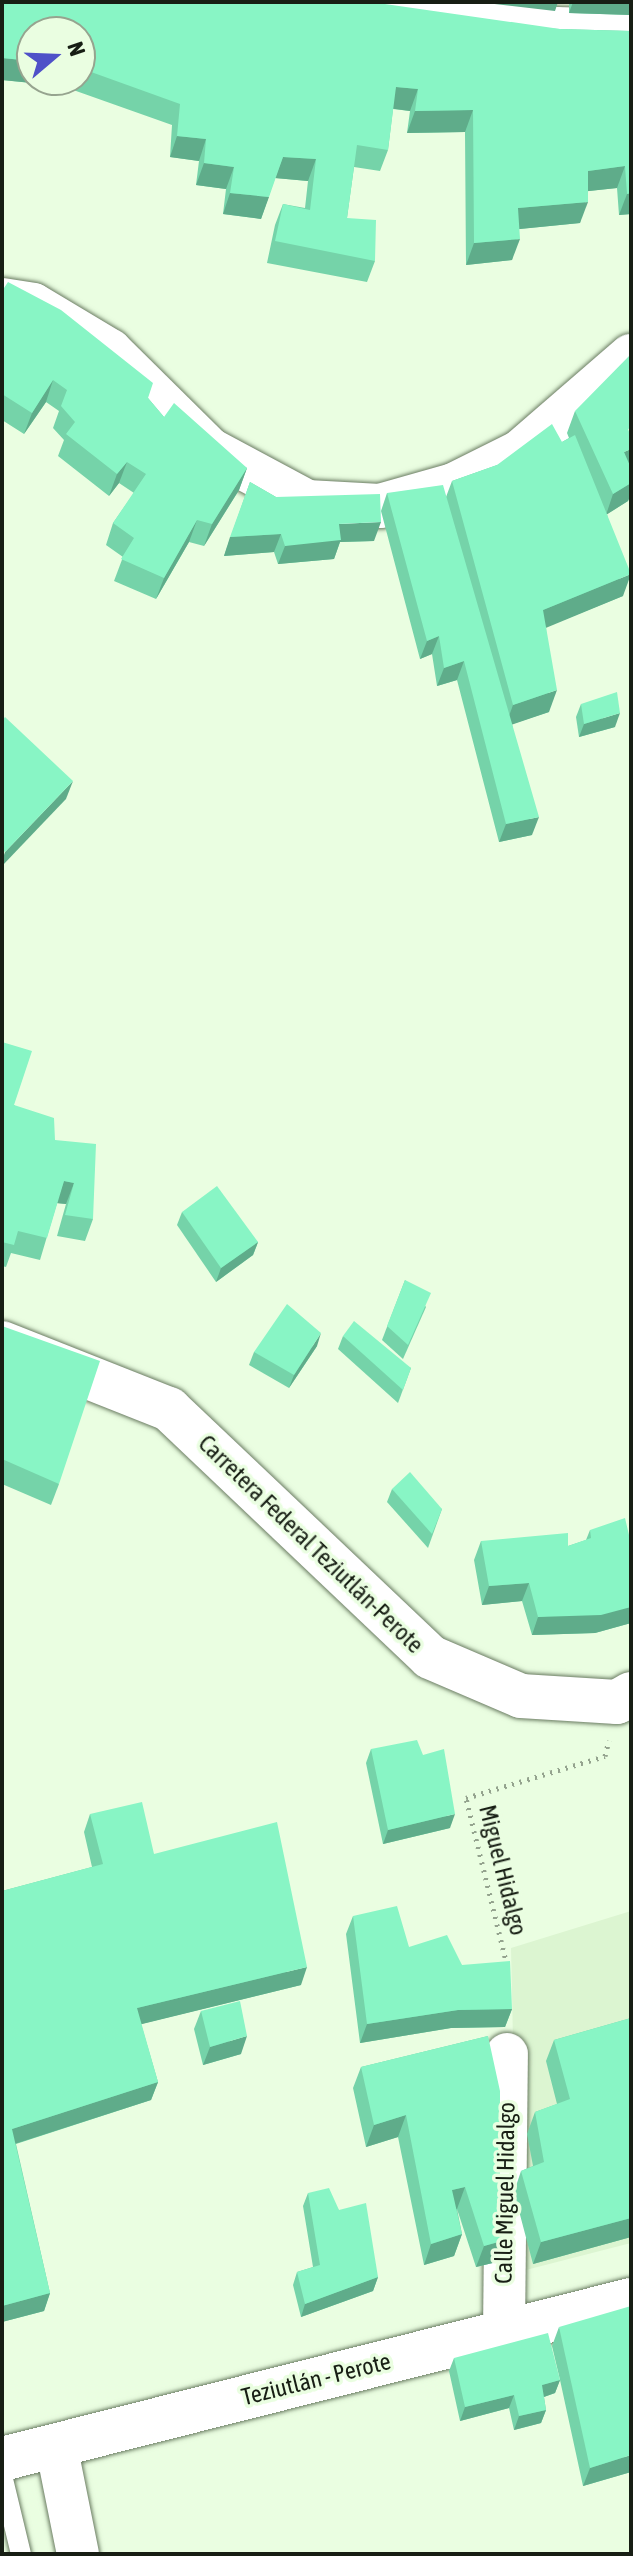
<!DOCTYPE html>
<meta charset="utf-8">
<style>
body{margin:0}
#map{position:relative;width:633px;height:2556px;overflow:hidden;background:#eafee1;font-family:"Asap Condensed",sans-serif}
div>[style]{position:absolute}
.built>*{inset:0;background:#dcf5d1}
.path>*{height:5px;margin-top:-2.5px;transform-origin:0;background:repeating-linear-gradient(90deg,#94a38e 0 2px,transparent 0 8px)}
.roads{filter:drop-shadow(0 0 2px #6a7c62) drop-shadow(0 0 2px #6a7c62)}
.service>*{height:20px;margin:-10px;padding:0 10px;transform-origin:10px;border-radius:10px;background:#fff}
.minor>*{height:42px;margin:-21px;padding:0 21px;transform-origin:21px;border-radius:21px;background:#fff}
.primary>*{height:44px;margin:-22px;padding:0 22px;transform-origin:22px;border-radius:22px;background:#fff}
.wall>*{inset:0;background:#75d3a9}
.shaded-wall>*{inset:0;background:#5fac8a}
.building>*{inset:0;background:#88f5c5}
span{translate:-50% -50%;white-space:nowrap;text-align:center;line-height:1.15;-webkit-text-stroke:7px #eafee1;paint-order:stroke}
.street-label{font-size:24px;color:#171e14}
.frame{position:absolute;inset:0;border:4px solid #171e14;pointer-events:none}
.north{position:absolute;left:16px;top:16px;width:80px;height:80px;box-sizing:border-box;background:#eafee1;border:2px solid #96a48f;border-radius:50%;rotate:71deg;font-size:22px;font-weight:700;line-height:32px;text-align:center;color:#171e14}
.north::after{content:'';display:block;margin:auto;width:28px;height:36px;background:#4f51c8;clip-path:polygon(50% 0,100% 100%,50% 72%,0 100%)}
</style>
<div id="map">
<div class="built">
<div style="clip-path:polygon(631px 1911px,631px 2243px,518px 2272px,511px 1948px)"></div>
</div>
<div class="path">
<div style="left:507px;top:1965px;width:172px;rotate:-103.8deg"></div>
<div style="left:466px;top:1798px;width:145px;rotate:-16.8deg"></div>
<div style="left:605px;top:1756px;width:16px;rotate:-76deg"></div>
</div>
<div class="roads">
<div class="service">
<div style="left:2px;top:2475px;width:81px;rotate:76.5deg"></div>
</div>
<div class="minor">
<div style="left:364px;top:2px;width:194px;rotate:7.7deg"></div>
<div style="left:556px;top:28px;width:75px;rotate:1.5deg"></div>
<div style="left:504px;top:2331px;width:277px;rotate:-89.4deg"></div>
<div style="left:56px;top:2445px;width:111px;rotate:78.6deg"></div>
</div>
<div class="primary">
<div style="left:2px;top:300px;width:31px;rotate:9deg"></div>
<div style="left:33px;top:305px;width:90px;rotate:30.9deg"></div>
<div style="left:110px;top:351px;width:141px;rotate:44.7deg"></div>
<div style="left:210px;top:450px;width:110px;rotate:28.2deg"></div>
<div style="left:307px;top:502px;width:73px;rotate:3.1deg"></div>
<div style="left:380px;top:506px;width:77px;rotate:-15.8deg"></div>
<div style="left:454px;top:485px;width:74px;rotate:-26.6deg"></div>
<div style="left:520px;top:452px;width:147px;rotate:-40.9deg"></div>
<div style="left:2px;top:1343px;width:180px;rotate:21.6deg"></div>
<div style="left:169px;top:1409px;width:360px;rotate:43.5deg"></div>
<div style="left:430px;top:1657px;width:99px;rotate:23.2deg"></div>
<div style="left:521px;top:1696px;width:96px;rotate:3.6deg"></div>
<div style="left:617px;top:1702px;width:16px;rotate:-30deg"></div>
<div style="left:2px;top:2459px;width:649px;rotate:-14.19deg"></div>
</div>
</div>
<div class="wall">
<div style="clip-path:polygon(evenodd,2px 2px,560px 29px,631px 31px,631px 214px,619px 215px,617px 188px,588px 191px,580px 223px,519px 229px,512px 260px,466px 265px,465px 132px,407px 133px,410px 111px,393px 109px,388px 150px,380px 171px,354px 167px,347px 218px,375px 261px,367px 282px,267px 263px,275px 225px,283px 204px,305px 208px,308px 181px,275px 178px,261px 219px,223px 214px,226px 189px,196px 185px,199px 161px,170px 157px,172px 125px,62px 86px,2px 80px,2px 2px,80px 32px,80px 80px,32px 80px,80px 32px)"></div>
<div style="clip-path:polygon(569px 2px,631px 2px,631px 15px,569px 13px)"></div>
<div style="clip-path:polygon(2px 291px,148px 398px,164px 417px,247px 468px,239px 490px,204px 546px,189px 542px,156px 599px,114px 581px,123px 557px,106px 545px,113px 523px,134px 493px,119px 483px,109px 496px,58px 456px,64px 440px,53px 428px,59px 411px,46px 402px,24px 434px,2px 420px)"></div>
<div style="clip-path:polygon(575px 411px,631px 457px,629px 463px,631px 468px,631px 494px,628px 501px,607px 514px,623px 596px,546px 627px,549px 712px,512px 724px,532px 835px,499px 842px,457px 680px,437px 686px,432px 654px,420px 659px,381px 511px,387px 493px,446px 497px,452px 481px,562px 442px,569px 438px,567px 433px)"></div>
<div style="clip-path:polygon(250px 482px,276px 497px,374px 541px,340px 542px,334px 559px,278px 564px,274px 552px,224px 556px)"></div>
<div style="clip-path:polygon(581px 704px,615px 727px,579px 737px,576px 717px)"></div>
<div style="clip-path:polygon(2px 1042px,14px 1105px,55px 1140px,93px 1219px,85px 1241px,57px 1236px,66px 1204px,57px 1203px,40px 1260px,11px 1253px,6px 1267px,2px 1266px)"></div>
<div style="clip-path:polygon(182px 1212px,258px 1242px,253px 1255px,216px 1282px,177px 1225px)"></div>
<div style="clip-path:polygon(405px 1280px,426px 1307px,403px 1359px,382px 1340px)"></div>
<div style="clip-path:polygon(2px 1326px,59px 1484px,51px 1505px,2px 1484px)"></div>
<div style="clip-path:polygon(343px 1336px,411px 1368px,398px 1403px,338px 1349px)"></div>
<div style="clip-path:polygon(317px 1346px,289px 1388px,249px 1365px,254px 1352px)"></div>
<div style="clip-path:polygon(392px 1489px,442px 1509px,428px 1548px,387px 1502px)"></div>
<div style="clip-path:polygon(590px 1530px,629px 1535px,631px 1534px,631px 1623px,595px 1633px,532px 1635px,522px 1601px,482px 1605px,474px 1560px,481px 1541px,568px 1546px,586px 1540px)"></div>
<div style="clip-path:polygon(371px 1749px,423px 1755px,450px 1828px,383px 1844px,366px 1763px)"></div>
<div style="clip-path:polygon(90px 1814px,154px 1854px,301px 1985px,141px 2024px,158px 2082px,151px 2100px,16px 2144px,50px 2293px,44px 2311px,2px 2322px,2px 1891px,92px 1867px,84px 1832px)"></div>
<div style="clip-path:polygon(353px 1916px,409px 1947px,462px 1965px,512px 2009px,505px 2027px,451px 2028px,360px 2043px,346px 1934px)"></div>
<div style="clip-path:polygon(201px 2011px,241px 2054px,203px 2065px,194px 2029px)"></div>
<div style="clip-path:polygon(631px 2018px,631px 2237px,533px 2264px,514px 2192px,521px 2171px,533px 2166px,527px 2134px,535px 2112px,557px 2104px,546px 2061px,554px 2040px)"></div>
<div style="clip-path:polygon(488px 2036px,501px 2261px,476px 2267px,457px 2209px,462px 2234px,454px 2256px,424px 2265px,398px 2137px,366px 2147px,353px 2088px,361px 2067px)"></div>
<div style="clip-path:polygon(308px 2193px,339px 2210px,378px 2277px,373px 2291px,301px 2317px,293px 2285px,297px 2272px,313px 2267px,303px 2206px)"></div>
<div style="clip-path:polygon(559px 2327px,631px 2472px,583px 2486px,560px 2380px,555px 2393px,544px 2397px,546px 2410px,541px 2423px,514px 2430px,509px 2408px,460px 2421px,449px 2371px,454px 2358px,560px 2380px,552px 2346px)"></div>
</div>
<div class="shaded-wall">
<div style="clip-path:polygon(477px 2px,558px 2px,555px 11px)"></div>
<div style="clip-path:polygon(573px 2px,631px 2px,631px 15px,569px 13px)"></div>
<div style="clip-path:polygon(2px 58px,32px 61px,32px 80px,64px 80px,62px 86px,2px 80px)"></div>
<div style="clip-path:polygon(396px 87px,418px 89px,410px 111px,388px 108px)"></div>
<div style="clip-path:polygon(473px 110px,465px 132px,407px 133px,415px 111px)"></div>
<div style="clip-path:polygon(177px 136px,206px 139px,199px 161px,170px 157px)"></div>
<div style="clip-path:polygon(283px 157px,316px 159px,308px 181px,275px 178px)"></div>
<div style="clip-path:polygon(204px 163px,234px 167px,226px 189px,196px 185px)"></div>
<div style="clip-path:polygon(625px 166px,617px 188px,580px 192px,588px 171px)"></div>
<div style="clip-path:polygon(230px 193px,269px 197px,261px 219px,223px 214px)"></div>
<div style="clip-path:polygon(631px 193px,631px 214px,619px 215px,627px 194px)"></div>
<div style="clip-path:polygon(588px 202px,580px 223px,510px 230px,518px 208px)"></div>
<div style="clip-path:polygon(520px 239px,512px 260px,466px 265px,474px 243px)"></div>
<div style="clip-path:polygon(53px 380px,46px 402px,24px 434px,32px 413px)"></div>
<div style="clip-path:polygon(631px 449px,631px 457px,627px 469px,624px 452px)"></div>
<div style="clip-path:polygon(127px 462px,119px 483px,109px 496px,117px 474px)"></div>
<div style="clip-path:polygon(247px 468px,239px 490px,204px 546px,212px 524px)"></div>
<div style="clip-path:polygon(631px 483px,631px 494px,628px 501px,606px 515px,613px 494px)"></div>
<div style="clip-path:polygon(197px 520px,189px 542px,156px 599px,164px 578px)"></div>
<div style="clip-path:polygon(381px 522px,374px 541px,340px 542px,334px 559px,278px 564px,285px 546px,339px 524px)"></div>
<div style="clip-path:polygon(281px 534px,274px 552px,224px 556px,230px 537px)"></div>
<div style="clip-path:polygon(631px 574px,623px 596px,536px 632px,543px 610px)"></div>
<div style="clip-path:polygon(439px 636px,432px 654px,420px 659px,427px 641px)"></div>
<div style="clip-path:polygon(464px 661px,457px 680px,437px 686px,444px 668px)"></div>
<div style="clip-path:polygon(557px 690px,549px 712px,505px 727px,513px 705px)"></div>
<div style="clip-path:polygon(620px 713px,615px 727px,579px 737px,584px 724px)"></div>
<div style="clip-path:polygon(73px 781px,66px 799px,2px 866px,2px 861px,5px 852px)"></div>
<div style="clip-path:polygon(539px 817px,532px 835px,499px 842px,506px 824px)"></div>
<div style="clip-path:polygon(64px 1181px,74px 1183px,66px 1204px,56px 1203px)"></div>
<div style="clip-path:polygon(258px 1242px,253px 1255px,216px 1282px,221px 1268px)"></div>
<div style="clip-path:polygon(321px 1333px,317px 1346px,289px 1388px,294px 1375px)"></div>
<div style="clip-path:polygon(529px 1583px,522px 1601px,482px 1605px,489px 1586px)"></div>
<div style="clip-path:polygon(631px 1607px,631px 1623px,595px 1633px,532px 1635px,538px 1617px)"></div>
<div style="clip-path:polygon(455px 1814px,450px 1828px,383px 1844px,388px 1830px)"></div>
<div style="clip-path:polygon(307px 1967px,301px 1985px,130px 2027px,137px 2008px)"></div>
<div style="clip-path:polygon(512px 2009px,505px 2027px,451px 2028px,360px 2043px,367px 2024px,458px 2010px)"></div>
<div style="clip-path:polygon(247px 2036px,241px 2054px,203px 2065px,210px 2047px)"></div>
<div style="clip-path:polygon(158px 2082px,151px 2100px,5px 2147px,12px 2129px)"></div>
<div style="clip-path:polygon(406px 2115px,398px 2137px,366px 2147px,374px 2125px)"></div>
<div style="clip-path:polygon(465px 2187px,457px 2209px,445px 2211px,452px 2190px)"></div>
<div style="clip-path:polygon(631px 2218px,631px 2237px,533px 2264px,541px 2242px)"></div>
<div style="clip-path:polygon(462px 2234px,454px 2256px,424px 2265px,431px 2244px)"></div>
<div style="clip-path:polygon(509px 2239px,501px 2261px,476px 2267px,484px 2246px)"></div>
<div style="clip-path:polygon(378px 2277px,373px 2291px,301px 2317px,305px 2304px)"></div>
<div style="clip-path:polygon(50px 2293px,44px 2311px,2px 2322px,2px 2306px)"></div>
<div style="clip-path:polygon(560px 2380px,555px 2393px,538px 2399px,542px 2385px)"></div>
<div style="clip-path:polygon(514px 2395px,509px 2408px,460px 2421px,465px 2407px)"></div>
<div style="clip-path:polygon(546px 2410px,541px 2423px,514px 2430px,519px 2416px)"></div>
<div style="clip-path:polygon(631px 2455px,631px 2472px,583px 2486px,590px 2468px)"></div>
</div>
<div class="building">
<div style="clip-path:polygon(2px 2px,371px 2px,560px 29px,631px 31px,631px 193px,627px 194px,625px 166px,588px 171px,588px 202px,518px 208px,520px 239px,474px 243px,473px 110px,415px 111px,418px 89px,396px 87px,388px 150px,357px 145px,347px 218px,376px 220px,375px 261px,275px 241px,283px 204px,310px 210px,316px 159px,283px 157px,269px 197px,230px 193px,234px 167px,204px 163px,206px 139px,177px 136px,180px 104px,80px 68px,80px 32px,32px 32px,32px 61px,2px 58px)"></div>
<div style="clip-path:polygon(8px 282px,61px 310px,153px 383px,148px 398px,164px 417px,174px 403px,247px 468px,212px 524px,197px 520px,164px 578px,121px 559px,134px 538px,113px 523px,146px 474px,127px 462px,117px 474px,66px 434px,75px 422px,61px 406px,67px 390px,53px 380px,32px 413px,2px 394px,2px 291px)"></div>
<div style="clip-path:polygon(631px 354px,631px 428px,628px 429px,631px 437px,631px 449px,624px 452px,631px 468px,631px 483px,613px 494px,575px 411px)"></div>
<div style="clip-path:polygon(552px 424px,562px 442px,575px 435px,631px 574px,543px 610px,557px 690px,513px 705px,452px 481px,497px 465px)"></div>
<div style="clip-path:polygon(250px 482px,276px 497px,380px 494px,381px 522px,339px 524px,341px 540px,285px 546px,281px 534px,230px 537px)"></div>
<div style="clip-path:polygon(443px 485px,539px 817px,506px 824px,464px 661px,444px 668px,439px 636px,427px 641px,387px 493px)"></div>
<div style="clip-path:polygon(617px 692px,620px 713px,584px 724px,581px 704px)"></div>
<div style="clip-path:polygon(5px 717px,73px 781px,5px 852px,2px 850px,2px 721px)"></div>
<div style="clip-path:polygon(2px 1042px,32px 1051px,14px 1105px,54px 1118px,55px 1140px,96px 1144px,93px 1219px,65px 1215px,74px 1183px,64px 1181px,47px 1238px,18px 1231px,14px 1245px,2px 1242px)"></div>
<div style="clip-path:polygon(217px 1186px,258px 1242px,221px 1268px,182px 1212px)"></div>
<div style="clip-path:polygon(405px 1280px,431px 1293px,408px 1345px,387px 1326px)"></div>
<div style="clip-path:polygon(287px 1304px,321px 1333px,294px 1375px,254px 1352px)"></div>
<div style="clip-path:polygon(354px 1321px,411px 1368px,403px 1390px,343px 1336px)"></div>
<div style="clip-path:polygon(2px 1326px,100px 1361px,59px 1484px,2px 1459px)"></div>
<div style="clip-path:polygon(410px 1472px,442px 1509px,432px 1534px,392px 1489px)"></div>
<div style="clip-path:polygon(625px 1518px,629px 1535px,631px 1534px,631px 1607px,601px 1615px,538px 1617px,529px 1583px,489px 1586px,481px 1541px,568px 1533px,568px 1546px,591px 1538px,590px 1530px)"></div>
<div style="clip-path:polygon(417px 1740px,423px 1755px,444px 1749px,455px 1814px,388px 1830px,371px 1749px)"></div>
<div style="clip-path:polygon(142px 1802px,154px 1854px,277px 1822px,307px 1967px,137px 2008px,158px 2082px,12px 2129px,50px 2293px,2px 2306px,2px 1891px,103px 1864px,90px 1814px)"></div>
<div style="clip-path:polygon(397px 1906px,409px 1947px,447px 1935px,462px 1965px,510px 1961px,512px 2009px,458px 2010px,367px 2024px,353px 1916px)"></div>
<div style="clip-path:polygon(240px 2001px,247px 2036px,210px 2047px,201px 2011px)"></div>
<div style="clip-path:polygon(631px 2018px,631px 2218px,541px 2242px,521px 2171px,544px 2162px,535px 2112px,570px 2099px,554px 2040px)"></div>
<div style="clip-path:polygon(488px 2036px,500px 2091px,500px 2199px,509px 2239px,484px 2246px,465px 2187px,452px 2190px,462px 2234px,431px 2244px,406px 2115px,374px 2125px,361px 2067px)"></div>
<div style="clip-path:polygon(329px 2188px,339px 2210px,366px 2203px,378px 2277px,305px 2304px,297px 2272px,320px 2265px,308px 2193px)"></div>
<div style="clip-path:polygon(631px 2306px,631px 2455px,590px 2468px,559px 2327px)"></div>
<div style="clip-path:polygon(548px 2333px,560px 2380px,542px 2385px,546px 2410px,519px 2416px,514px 2395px,465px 2407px,454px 2358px)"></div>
</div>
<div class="street-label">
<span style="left:311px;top:1544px;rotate:44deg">Carretera Federal Teziutlán-Perote</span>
<span style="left:503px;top:1870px;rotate:76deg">Miguel Hidalgo</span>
<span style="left:505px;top:2193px;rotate:-89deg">Calle Miguel Hidalgo</span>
<span style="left:316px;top:2379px;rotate:-14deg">Teziutlán - Perote</span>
</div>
<div class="frame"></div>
<div class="north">N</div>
</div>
